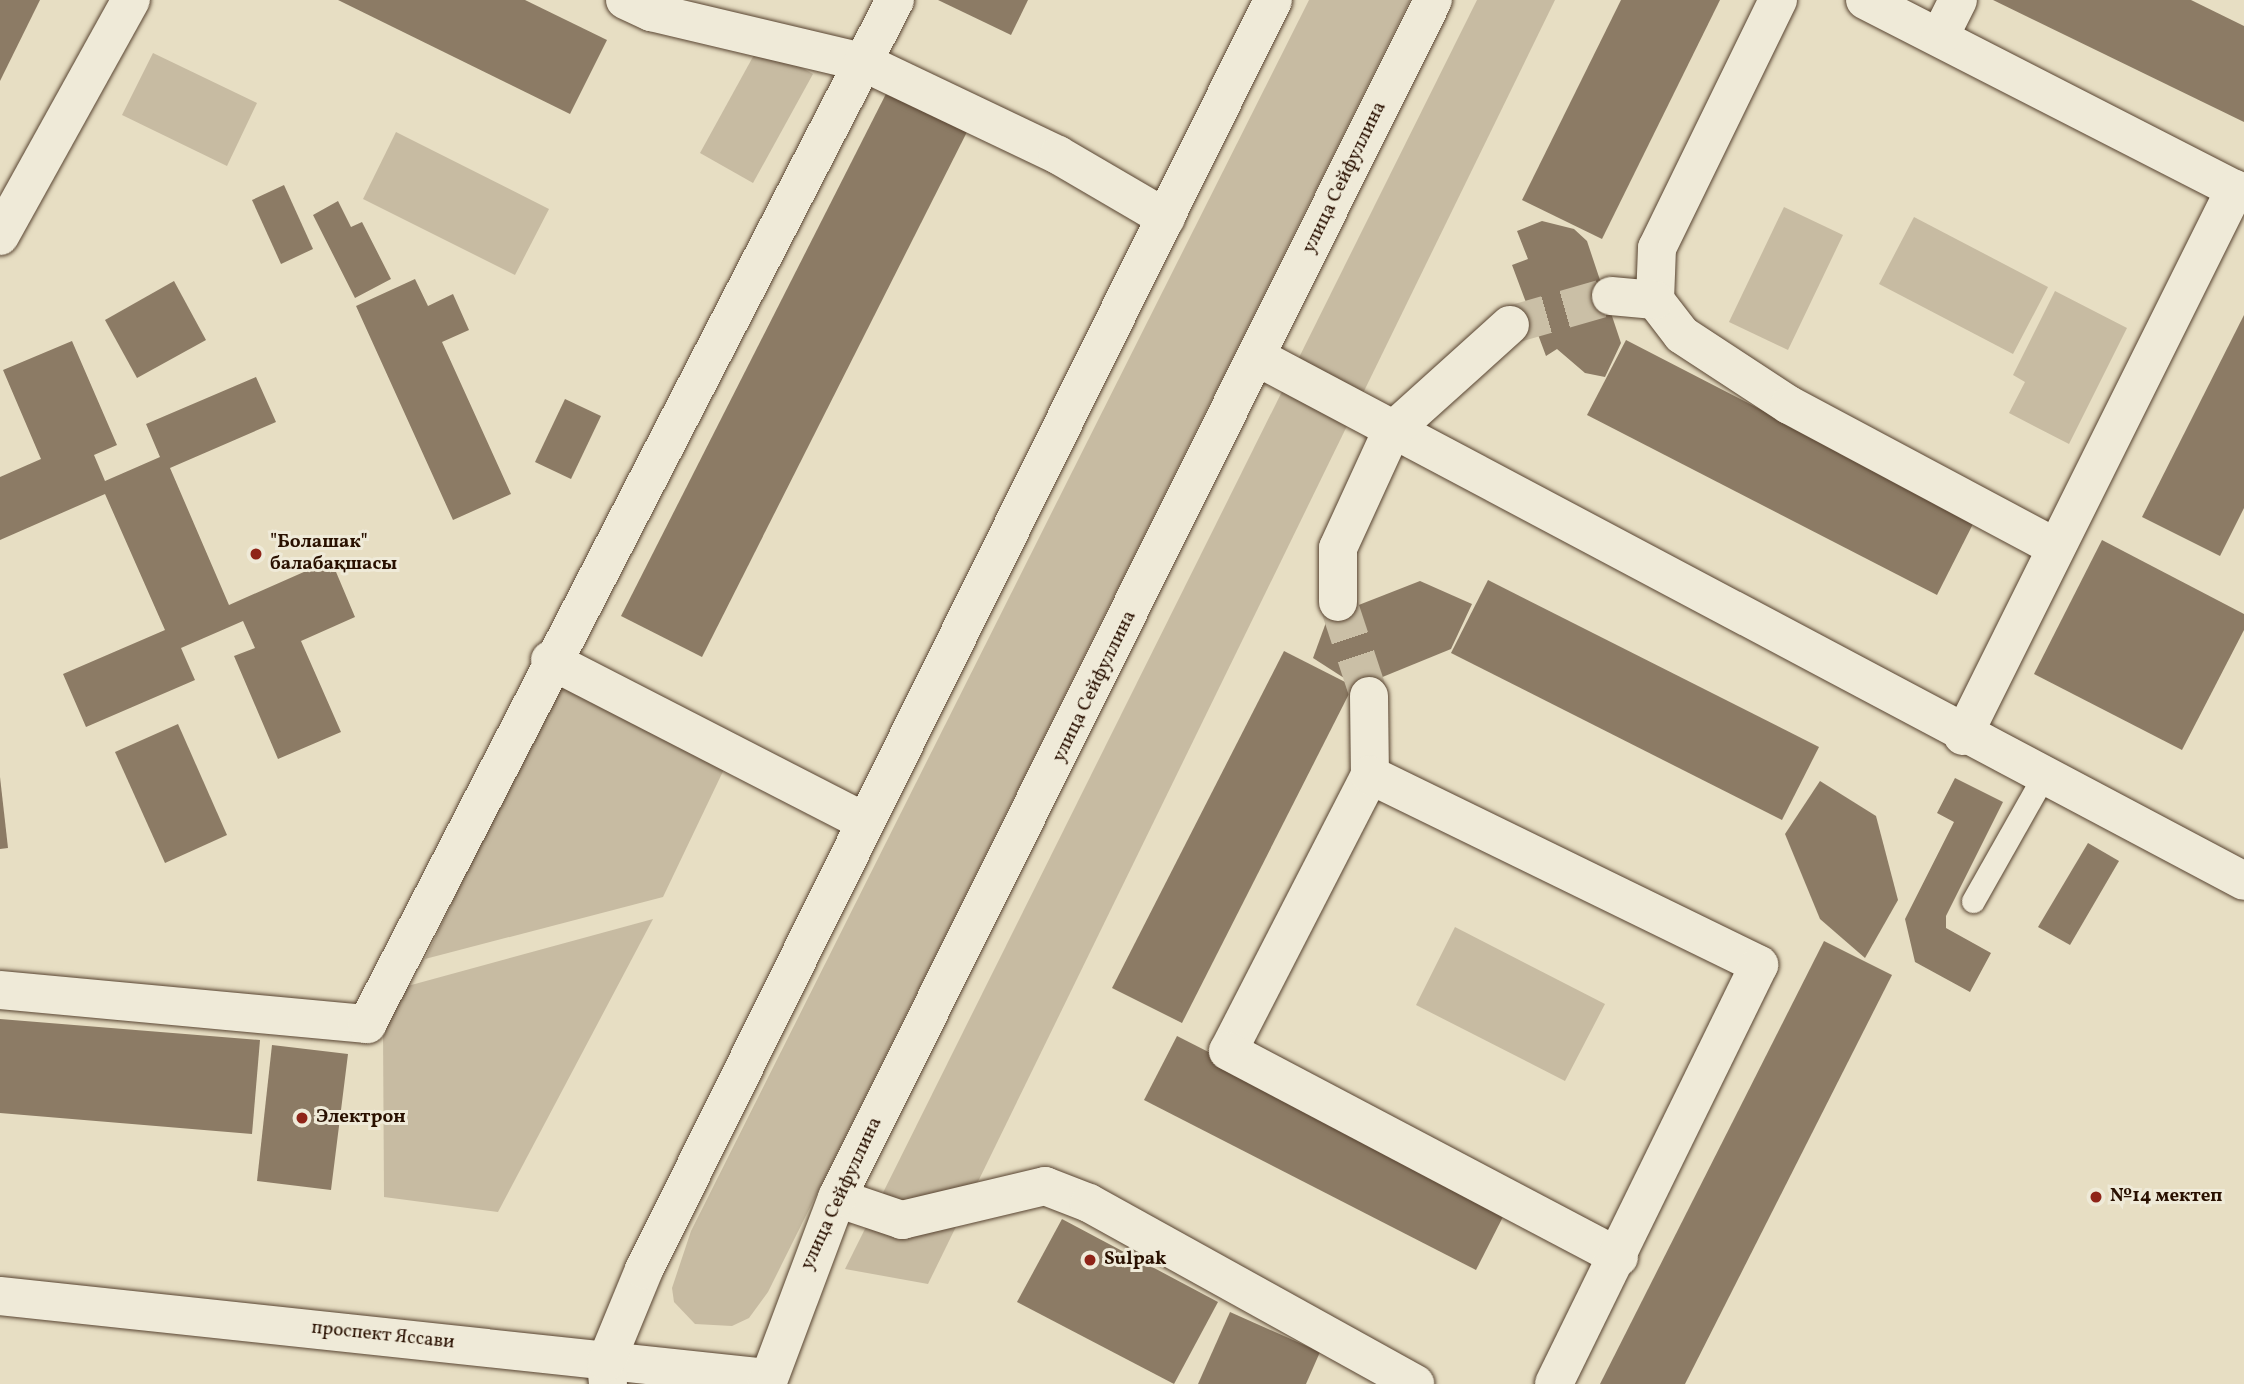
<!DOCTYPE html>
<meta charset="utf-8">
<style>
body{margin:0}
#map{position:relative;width:2244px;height:1384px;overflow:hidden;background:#e7dec3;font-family:Vollkorn,serif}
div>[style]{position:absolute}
.green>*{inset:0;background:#c7bba2}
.building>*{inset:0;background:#8c7b65}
.minor-tunnel>*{height:38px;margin-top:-19px;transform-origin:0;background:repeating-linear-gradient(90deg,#cabfa6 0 38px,transparent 0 57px)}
.roads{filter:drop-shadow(0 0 2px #584431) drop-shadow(0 0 2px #584431)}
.service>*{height:23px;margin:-11.5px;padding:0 11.5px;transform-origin:11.5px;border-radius:11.5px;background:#efead8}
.minor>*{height:38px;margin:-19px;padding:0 19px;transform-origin:19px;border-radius:19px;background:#efead8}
.secondary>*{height:38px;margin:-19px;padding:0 19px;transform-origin:19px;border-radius:19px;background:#efead8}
.dots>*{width:19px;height:19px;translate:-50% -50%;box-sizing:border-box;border:4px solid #efead8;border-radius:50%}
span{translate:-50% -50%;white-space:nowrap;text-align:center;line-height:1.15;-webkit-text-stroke:6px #efead8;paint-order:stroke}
.street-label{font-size:19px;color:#291000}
.poi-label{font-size:19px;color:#291000;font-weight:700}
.left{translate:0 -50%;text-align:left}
</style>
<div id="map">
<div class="green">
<div style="clip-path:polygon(1309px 0,1410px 0,768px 1292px,749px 1318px,732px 1326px,695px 1324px,674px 1302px,672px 1288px,691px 1231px)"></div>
<div style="clip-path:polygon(1477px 0,1555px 0,928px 1284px,845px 1269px)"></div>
<div style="clip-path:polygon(760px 44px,813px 74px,753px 183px,700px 153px)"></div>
<div style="clip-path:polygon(153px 53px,257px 103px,227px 166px,122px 115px)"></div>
<div style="clip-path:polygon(396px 132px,549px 209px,515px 275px,363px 199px)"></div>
<div style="clip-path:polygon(1784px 207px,1843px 235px,1788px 350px,1729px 322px)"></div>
<div style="clip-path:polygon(1914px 217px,2048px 287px,2013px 354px,1879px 284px)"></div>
<div style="clip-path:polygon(2055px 291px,2127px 328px,2069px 444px,2009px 413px,2025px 382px,2013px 375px)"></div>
<div style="clip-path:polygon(558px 682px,727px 763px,663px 897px,425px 959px)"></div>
<div style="clip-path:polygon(653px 919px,498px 1212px,384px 1197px,383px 1029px,404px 987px)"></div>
<div style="clip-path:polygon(1455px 927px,1605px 1004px,1565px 1081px,1416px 1005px)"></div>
</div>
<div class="building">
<div style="clip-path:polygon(0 0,40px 0,0 81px)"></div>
<div style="clip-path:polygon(338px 0,525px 0,607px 40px,570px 114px)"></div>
<div style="clip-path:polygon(938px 0,1028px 0,1011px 35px)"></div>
<div style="clip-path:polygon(1621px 0,1720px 0,1602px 239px,1522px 200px)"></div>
<div style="clip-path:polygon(1993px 0,2191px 0,2244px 26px,2244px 122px)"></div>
<div style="clip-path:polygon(891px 84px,971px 124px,702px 657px,621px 616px)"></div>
<div style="clip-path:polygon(284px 185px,313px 249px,281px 264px,252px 200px)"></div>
<div style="clip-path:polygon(338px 201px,351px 227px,362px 222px,391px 279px,355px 298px,313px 215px)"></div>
<div style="clip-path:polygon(1542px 221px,1574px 229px,1587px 241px,1621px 343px,1605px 377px,1585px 373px,1557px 349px,1546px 356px,1512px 265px,1528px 259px,1517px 231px)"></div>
<div style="clip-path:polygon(415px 279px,428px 306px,453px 294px,469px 330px,442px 342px,511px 494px,453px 520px,356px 306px)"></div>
<div style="clip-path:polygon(174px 281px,206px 340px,137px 378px,105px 320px)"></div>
<div style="clip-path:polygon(2244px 315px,2244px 508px,2220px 556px,2142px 517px)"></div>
<div style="clip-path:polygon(1626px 340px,1975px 520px,1937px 595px,1587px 415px)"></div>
<div style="clip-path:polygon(72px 341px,117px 445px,94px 455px,105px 481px,160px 457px,146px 424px,256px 377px,276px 422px,170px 468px,229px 605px,331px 560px,355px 617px,301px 641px,341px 732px,278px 759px,234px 656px,255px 648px,243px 621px,181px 648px,195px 680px,86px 727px,63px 674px,165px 630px,105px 494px,0 540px,0 477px,41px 459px,3px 370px)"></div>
<div style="clip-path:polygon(565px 399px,601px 416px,571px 479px,535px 462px)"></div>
<div style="clip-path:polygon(2102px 540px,2244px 614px,2244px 630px,2182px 750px,2034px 674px)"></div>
<div style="clip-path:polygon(1488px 580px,1819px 747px,1782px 820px,1451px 653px)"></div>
<div style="clip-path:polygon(1420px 581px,1472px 604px,1451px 649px,1358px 687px,1313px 658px,1328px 617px)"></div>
<div style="clip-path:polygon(1284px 651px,1353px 686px,1182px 1023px,1112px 988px)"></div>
<div style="clip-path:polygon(178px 724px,227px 835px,165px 863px,115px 752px)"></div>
<div style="clip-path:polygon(0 777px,8px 848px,0 849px)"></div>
<div style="clip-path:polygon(1955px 778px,2003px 802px,1946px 916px,1946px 928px,1991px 953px,1970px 992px,1915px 962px,1905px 919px,1954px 822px,1937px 813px)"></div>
<div style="clip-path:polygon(1820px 781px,1876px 816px,1898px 900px,1865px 958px,1820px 919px,1785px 834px)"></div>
<div style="clip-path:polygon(2088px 843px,2119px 861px,2070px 945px,2038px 927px)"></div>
<div style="clip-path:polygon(1824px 941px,1892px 975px,1685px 1384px,1600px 1384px)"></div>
<div style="clip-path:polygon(0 1019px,260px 1040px,252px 1134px,0 1113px)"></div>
<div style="clip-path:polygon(1177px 1036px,1509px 1205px,1476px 1270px,1144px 1100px)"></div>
<div style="clip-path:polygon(272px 1045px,348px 1054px,331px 1190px,257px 1181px)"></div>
<div style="clip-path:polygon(1062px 1219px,1218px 1302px,1174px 1384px,1017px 1302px)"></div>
<div style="clip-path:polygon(1230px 1312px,1320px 1352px,1306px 1384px,1198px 1384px)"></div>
</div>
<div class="minor-tunnel">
<div style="left:1510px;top:325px;width:105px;rotate:-16deg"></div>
<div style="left:1338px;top:602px;width:99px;rotate:71.7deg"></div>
</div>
<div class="roads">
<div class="service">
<div style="left:1973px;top:901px;width:140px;rotate:-60.5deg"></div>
</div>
<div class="minor">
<div style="left:625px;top:0;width:29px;rotate:25deg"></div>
<div style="left:651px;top:12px;width:218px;rotate:13.3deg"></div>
<div style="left:863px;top:62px;width:216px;rotate:25.5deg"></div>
<div style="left:1058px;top:155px;width:125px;rotate:30.3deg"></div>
<div style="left:1778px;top:0;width:276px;rotate:116deg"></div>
<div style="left:1657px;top:248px;width:52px;rotate:92.2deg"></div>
<div style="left:1655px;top:300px;width:44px;rotate:52.4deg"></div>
<div style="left:1682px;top:335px;width:128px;rotate:33.2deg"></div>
<div style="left:1789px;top:405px;width:299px;rotate:28.1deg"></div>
<div style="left:1865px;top:0;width:415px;rotate:27.1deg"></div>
<div style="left:2235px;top:189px;width:611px;rotate:116.44deg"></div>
<div style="left:1940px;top:36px;width:40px;rotate:-63.4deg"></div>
<div style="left:0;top:236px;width:270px;rotate:-61deg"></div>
<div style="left:1611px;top:296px;width:44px;rotate:5.2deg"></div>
<div style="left:1257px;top:357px;width:1117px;rotate:27.96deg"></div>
<div style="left:1338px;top:602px;width:54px;rotate:-90deg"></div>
<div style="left:1338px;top:548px;width:128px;rotate:-65.4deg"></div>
<div style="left:1391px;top:432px;width:160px;rotate:-42deg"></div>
<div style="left:550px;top:660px;width:352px;rotate:27.2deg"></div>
<div style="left:1369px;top:696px;width:79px;rotate:89.3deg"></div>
<div style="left:1370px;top:775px;width:310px;rotate:117.2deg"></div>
<div style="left:1228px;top:1051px;width:442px;rotate:27.8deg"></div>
<div style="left:1370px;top:775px;width:433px;rotate:26deg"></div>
<div style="left:1759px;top:965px;width:466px;rotate:116.1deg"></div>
<div style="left:0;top:990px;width:369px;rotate:5.3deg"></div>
<div style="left:367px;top:1024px;width:1152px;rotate:-62.72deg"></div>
<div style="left:837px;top:1198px;width:69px;rotate:18.7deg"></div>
<div style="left:902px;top:1220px;width:147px;rotate:-13.4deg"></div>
<div style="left:1045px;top:1186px;width:47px;rotate:21.1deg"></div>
<div style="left:1089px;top:1203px;width:373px;rotate:29deg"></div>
<div style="left:0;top:1296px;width:771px;rotate:6.1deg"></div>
</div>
<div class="secondary">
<div style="left:608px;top:1384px;width:22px;rotate:-95deg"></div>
<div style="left:606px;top:1362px;width:100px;rotate:-67.6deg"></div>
<div style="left:644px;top:1270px;width:1417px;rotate:-63.65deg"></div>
<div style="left:767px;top:1384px;width:199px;rotate:-69.4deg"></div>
<div style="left:837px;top:1198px;width:1338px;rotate:-63.55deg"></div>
</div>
</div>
<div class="dots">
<div style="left:256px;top:554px;background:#8f2418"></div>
<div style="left:302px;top:1118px;background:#8f2418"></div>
<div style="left:2096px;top:1197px;background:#8f2418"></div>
<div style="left:1090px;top:1260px;background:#8f2418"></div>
</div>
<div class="street-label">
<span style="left:1345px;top:178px;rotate:-64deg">улица Сейфуллина</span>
<span style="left:1095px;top:687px;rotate:-64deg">улица Сейфуллина</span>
<span style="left:842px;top:1194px;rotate:-65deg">улица Сейфуллина</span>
<span style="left:383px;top:1336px;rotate:6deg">проспект Яссави</span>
</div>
<div class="poi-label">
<span class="left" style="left:270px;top:554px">"Болашак"<br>балабақшасы</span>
<span class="left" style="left:316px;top:1118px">Электрон</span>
<span class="left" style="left:2110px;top:1197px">№14 мектеп</span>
<span class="left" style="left:1104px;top:1260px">Sulpak</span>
</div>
</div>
